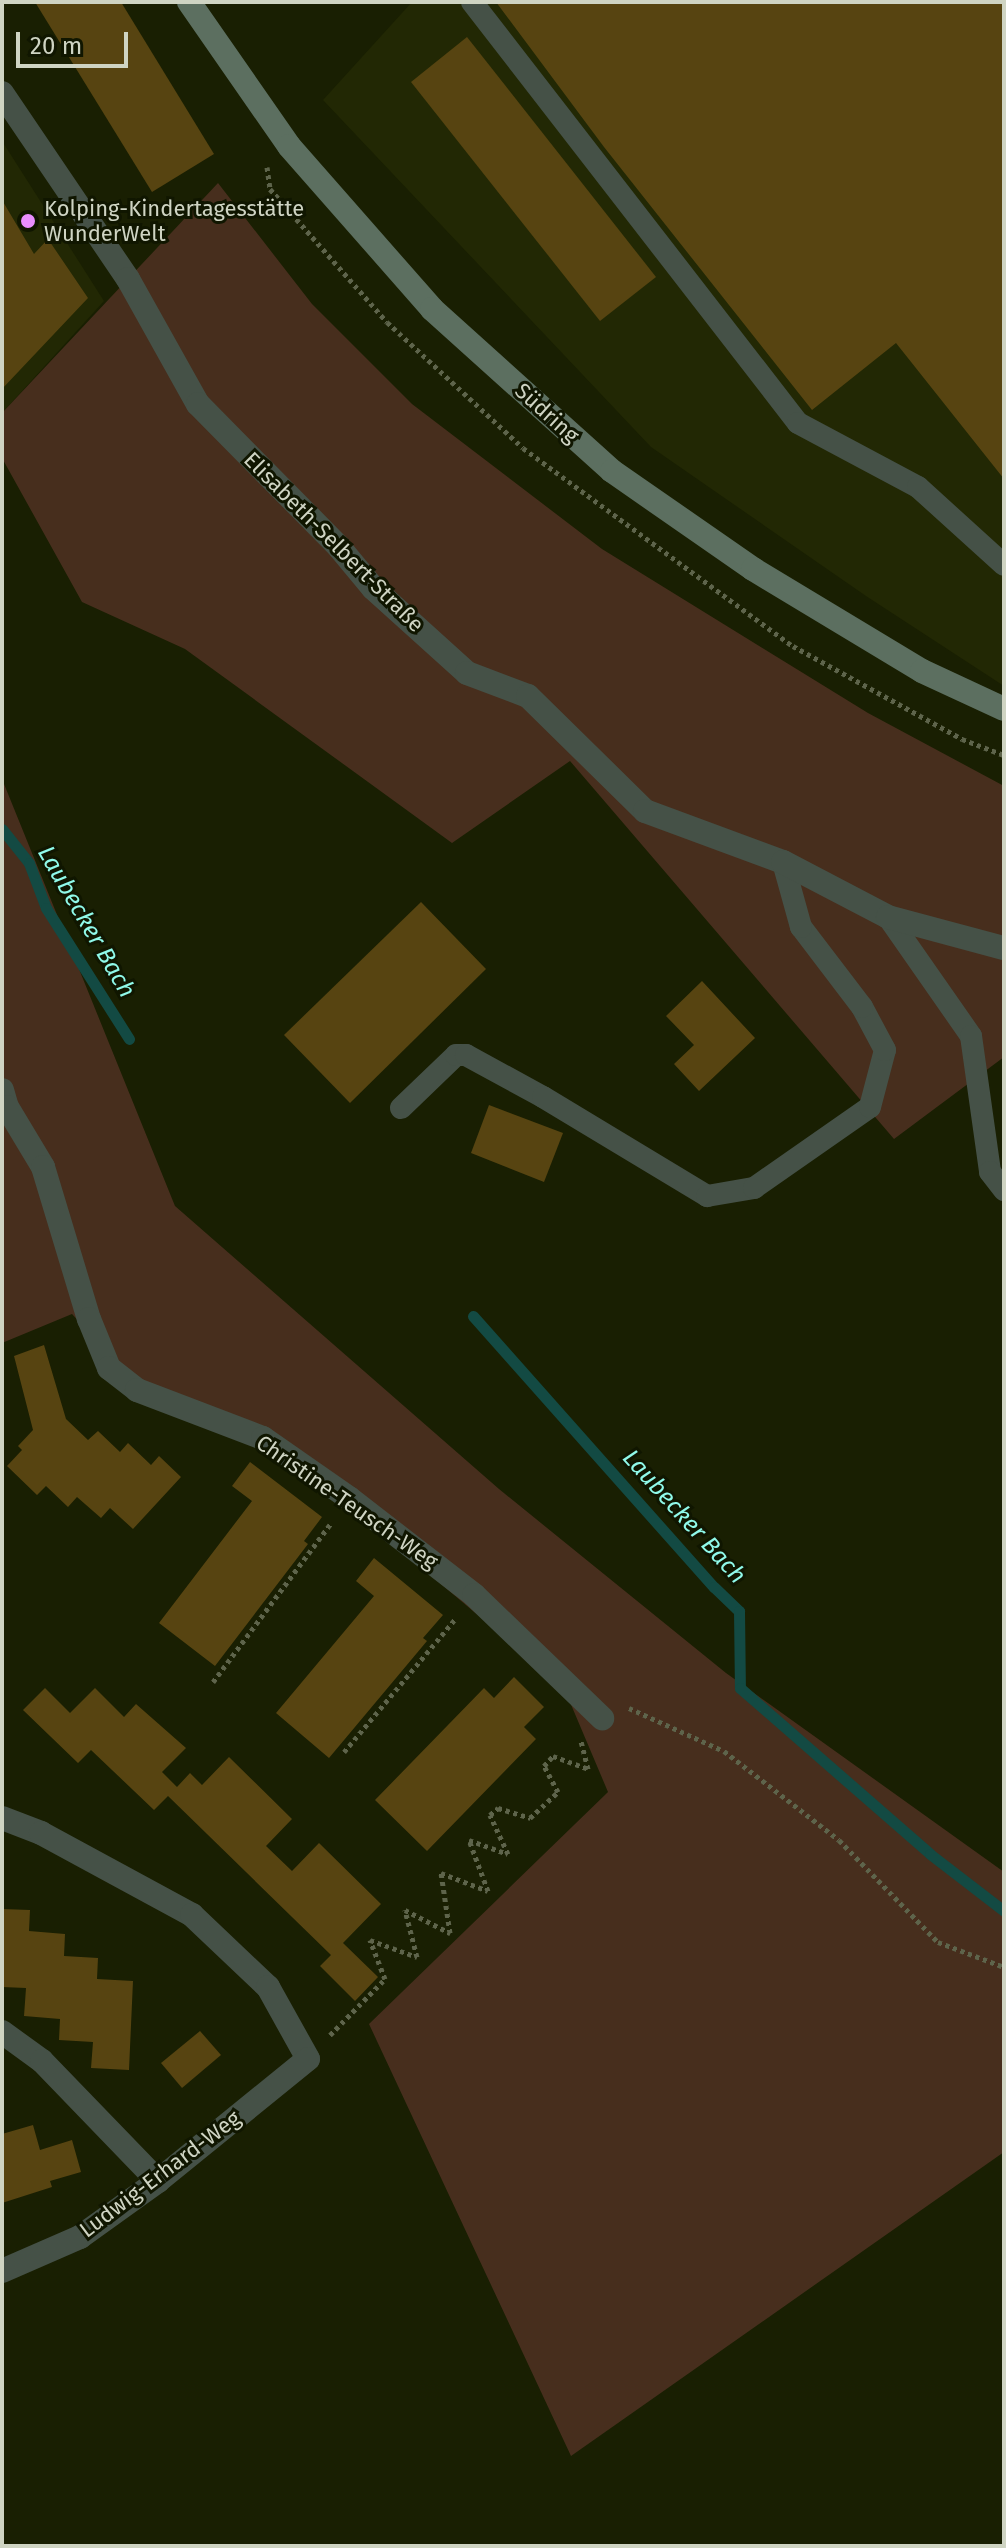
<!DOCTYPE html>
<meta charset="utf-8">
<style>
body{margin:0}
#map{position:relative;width:1006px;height:2548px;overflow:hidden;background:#191f02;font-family:"Fira Sans",sans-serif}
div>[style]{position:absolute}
.built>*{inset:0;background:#222804}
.green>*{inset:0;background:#472e1d}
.stream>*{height:11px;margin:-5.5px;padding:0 5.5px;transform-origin:5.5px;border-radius:5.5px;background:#134a43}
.building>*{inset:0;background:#574411}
.path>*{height:5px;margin-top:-2.5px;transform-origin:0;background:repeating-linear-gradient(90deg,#5e644b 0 4px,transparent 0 8px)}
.lane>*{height:22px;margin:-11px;padding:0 11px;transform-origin:11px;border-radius:11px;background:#455147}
.street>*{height:24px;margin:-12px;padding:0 12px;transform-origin:12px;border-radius:12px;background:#455147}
.secondary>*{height:24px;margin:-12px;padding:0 12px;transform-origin:12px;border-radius:12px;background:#5c6f60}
.dots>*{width:22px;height:22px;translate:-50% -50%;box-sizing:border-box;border:4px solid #101600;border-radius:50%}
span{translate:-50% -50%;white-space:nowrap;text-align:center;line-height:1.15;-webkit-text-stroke:6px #101600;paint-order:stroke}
.poi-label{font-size:22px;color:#cfd4c3}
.left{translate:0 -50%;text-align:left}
.street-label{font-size:22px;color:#cfd4c3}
.water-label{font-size:24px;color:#90faea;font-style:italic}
.frame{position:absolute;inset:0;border:4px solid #cfd4c3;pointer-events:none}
.scale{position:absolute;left:16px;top:32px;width:112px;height:36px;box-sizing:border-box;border:4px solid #cfd4c3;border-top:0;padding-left:10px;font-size:24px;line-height:28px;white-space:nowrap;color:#cfd4c3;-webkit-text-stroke:6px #101600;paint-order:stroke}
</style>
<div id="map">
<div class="built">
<div style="clip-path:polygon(412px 2px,1004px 2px,1004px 686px,866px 596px,651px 447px,323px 100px)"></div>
<div style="clip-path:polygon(2px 141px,104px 301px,2px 413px)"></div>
</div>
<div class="green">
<div style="clip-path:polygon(218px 183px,312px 304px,412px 404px,602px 549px,868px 713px,1004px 786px,1004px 1057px,894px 1139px,570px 761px,452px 843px,185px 649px,82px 602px,2px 458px,2px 413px)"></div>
<div style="clip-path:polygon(2px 779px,175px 1206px,499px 1489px,726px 1673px,1004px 1872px,1004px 2152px,571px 2456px,369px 2024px,608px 1792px,564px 1688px,254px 1426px,128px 1375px,72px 1314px,2px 1343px)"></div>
</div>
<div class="stream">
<div style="left:2px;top:829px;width:43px;rotate:51.5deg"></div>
<div style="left:29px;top:863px;width:48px;rotate:69.3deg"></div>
<div style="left:46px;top:908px;width:155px;rotate:57.6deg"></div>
<div style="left:473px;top:1316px;width:363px;rotate:48.4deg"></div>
<div style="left:714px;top:1587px;width:35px;rotate:44deg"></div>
<div style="left:739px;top:1611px;width:77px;rotate:89.3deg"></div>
<div style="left:740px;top:1688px;width:252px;rotate:41.1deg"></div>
<div style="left:930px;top:1854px;width:93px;rotate:37.6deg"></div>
</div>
<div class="building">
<div style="clip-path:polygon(35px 2px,121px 2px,214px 154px,152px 192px)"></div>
<div style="clip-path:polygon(496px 2px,1004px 2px,1004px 479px,896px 343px,812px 410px,604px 147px)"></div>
<div style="clip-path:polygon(467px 37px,656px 277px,600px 321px,411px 82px)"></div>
<div style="clip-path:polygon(2px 200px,34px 254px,48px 239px,88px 298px,2px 389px)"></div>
<div style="clip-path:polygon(421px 902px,486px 969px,350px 1103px,284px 1035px)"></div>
<div style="clip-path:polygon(702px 981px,755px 1038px,699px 1091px,674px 1064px,694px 1045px,666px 1016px)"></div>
<div style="clip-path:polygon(489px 1105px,563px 1133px,544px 1182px,471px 1153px)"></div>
<div style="clip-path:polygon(44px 1345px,66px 1419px,88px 1440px,98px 1431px,120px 1452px,128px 1443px,151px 1465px,159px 1456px,181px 1477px,133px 1529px,110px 1508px,101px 1518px,77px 1497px,68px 1507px,46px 1486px,37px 1495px,7px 1466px,22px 1450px,18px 1446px,33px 1430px,14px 1356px)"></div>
<div style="clip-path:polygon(250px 1462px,322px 1517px,304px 1541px,308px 1544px,215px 1666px,159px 1623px,252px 1501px,232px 1486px)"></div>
<div style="clip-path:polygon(374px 1558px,443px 1615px,423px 1638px,427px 1641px,329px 1758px,276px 1713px,374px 1596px,356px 1581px)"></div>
<div style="clip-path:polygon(514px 1677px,544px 1707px,524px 1727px,536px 1739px,427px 1851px,375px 1800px,484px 1688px,494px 1698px)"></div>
<div style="clip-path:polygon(45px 1688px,70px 1713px,95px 1688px,124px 1717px,136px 1704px,186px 1748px,162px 1772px,177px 1787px,190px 1773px,202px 1785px,229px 1757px,292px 1819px,266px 1846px,292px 1871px,319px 1843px,381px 1904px,343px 1943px,378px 1977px,355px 2001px,320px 1966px,331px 1955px,168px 1796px,154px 1810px,91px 1750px,78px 1763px,23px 1710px)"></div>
<div style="clip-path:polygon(2px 1909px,30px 1910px,29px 1931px,65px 1934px,64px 1956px,98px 1958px,97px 1979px,133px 1981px,129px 2070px,91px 2068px,93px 2042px,59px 2040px,60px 2019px,24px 2016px,26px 1988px,2px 1987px)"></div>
<div style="clip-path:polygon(200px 2031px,221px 2055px,182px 2088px,161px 2063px)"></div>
<div style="clip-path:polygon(33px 2125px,40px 2150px,72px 2140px,81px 2172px,50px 2181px,52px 2187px,2px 2203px,2px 2134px)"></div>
</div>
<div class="path">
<div style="left:267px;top:167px;width:22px;rotate:82deg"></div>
<div style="left:270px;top:189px;width:177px;rotate:48.7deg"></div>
<div style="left:387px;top:322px;width:185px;rotate:42.8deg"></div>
<div style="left:523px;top:448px;width:335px;rotate:36.3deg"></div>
<div style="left:793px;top:646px;width:193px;rotate:28.8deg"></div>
<div style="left:962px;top:739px;width:45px;rotate:20.9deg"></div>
<div style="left:213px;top:1682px;width:199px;rotate:-53.4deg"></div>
<div style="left:629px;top:1708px;width:104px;rotate:24.4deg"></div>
<div style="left:724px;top:1751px;width:145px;rotate:37.7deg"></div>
<div style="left:839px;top:1840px;width:142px;rotate:45.9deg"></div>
<div style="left:938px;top:1942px;width:71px;rotate:20.7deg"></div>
<div style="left:344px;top:1752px;width:175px;rotate:-50.1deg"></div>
<div style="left:330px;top:2035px;width:78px;rotate:-45.5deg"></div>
<div style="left:385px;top:1979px;width:42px;rotate:-111deg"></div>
<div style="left:370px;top:1940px;width:50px;rotate:19.9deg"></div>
<div style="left:417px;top:1957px;width:49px;rotate:-104.3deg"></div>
<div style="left:405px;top:1910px;width:51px;rotate:27.1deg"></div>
<div style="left:450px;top:1933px;width:61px;rotate:-98.5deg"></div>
<div style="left:441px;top:1873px;width:50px;rotate:21deg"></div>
<div style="left:488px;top:1891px;width:54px;rotate:-110.4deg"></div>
<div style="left:469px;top:1840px;width:41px;rotate:19.7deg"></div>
<div style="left:508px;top:1854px;width:43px;rotate:-114.8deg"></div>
<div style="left:490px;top:1815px;width:11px;rotate:-41deg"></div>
<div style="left:498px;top:1808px;width:34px;rotate:17deg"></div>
<div style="left:530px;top:1818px;width:38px;rotate:-43deg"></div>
<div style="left:558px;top:1792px;width:30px;rotate:-118deg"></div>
<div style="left:544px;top:1766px;width:13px;rotate:-48deg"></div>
<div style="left:553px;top:1756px;width:37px;rotate:20deg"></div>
<div style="left:588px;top:1769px;width:29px;rotate:-104deg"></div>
</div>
<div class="lane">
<div style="left:472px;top:2px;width:532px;rotate:52.25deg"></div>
<div style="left:798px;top:423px;width:136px;rotate:28.1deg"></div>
<div style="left:918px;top:487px;width:116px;rotate:42.2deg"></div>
<div style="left:888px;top:917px;width:145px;rotate:55.1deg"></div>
<div style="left:971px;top:1036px;width:137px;rotate:82deg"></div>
<div style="left:990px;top:1172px;width:23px;rotate:52deg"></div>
<div style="left:401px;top:1108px;width:76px;rotate:-43.9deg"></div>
<div style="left:456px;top:1055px;width:10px"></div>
<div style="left:466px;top:1055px;width:88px;rotate:28.6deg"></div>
<div style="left:543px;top:1097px;width:192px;rotate:31.1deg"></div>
<div style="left:707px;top:1196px;width:48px;rotate:-9.7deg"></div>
<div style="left:754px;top:1188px;width:141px;rotate:-34.9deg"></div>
<div style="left:870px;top:1107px;width:59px;rotate:-75.3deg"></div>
<div style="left:885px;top:1050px;width:49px;rotate:-118.1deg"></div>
<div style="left:862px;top:1007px;width:101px;rotate:-127.3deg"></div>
<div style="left:801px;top:927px;width:67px;rotate:-105.5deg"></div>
</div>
<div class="street">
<div style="left:2px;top:93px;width:225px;rotate:55.9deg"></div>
<div style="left:128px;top:279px;width:143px;rotate:60.8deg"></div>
<div style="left:198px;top:404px;width:201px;rotate:45.4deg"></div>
<div style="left:339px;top:547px;width:53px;rotate:50.3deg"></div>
<div style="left:373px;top:588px;width:127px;rotate:42.1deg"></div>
<div style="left:467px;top:673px;width:65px;rotate:20.7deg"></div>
<div style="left:528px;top:696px;width:164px;rotate:44.5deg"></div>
<div style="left:645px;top:811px;width:147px;rotate:20.3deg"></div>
<div style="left:783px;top:862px;width:119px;rotate:27.6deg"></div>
<div style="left:888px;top:917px;width:120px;rotate:15deg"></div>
<div style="left:2px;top:1090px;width:18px;rotate:74deg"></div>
<div style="left:7px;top:1107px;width:70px;rotate:59deg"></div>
<div style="left:43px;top:1167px;width:159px;rotate:73.2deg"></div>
<div style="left:89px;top:1319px;width:53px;rotate:67.8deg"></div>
<div style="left:109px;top:1368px;width:36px;rotate:38deg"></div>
<div style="left:137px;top:1390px;width:135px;rotate:20.9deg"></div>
<div style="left:263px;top:1438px;width:105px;rotate:34.9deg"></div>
<div style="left:349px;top:1498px;width:158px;rotate:37.8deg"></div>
<div style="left:474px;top:1595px;width:178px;rotate:43.9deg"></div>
<div style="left:2px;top:1818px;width:42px;rotate:21deg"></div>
<div style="left:41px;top:1833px;width:172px;rotate:28.5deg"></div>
<div style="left:192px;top:1915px;width:105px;rotate:43.5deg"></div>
<div style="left:268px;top:1987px;width:82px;rotate:60.9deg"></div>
<div style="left:308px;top:2059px;width:193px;rotate:140.9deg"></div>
<div style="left:158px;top:2181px;width:96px;rotate:144.3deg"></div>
<div style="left:80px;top:2237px;width:85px;rotate:156.4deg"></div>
<div style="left:2px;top:2032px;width:49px;rotate:35.9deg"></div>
<div style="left:42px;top:2061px;width:167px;rotate:46deg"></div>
</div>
<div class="secondary">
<div style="left:189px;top:2px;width:175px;rotate:55.2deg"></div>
<div style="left:289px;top:146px;width:217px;rotate:48.7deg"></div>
<div style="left:432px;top:309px;width:242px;rotate:42deg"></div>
<div style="left:612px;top:471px;width:172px;rotate:34.8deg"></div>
<div style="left:753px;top:569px;width:197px;rotate:31.1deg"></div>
<div style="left:922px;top:671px;width:90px;rotate:24.9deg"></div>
</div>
<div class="dots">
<div style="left:28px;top:221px;background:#e98efe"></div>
</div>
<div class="poi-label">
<span class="left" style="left:44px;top:221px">Kolping-Kindertagesstätte<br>WunderWelt</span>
</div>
<div class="street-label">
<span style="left:547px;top:413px;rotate:42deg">Südring</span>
<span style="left:334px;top:542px;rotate:45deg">Elisabeth-Selbert-Straße</span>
<span style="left:347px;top:1502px;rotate:35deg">Christine-Teusch-Weg</span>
<span style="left:160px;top:2174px;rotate:-37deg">Ludwig-Erhard-Weg</span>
</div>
<div class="water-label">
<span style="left:86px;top:922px;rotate:60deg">Laubecker Bach</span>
<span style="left:684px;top:1517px;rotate:48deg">Laubecker Bach</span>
</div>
<div class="frame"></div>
<div class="scale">20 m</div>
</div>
